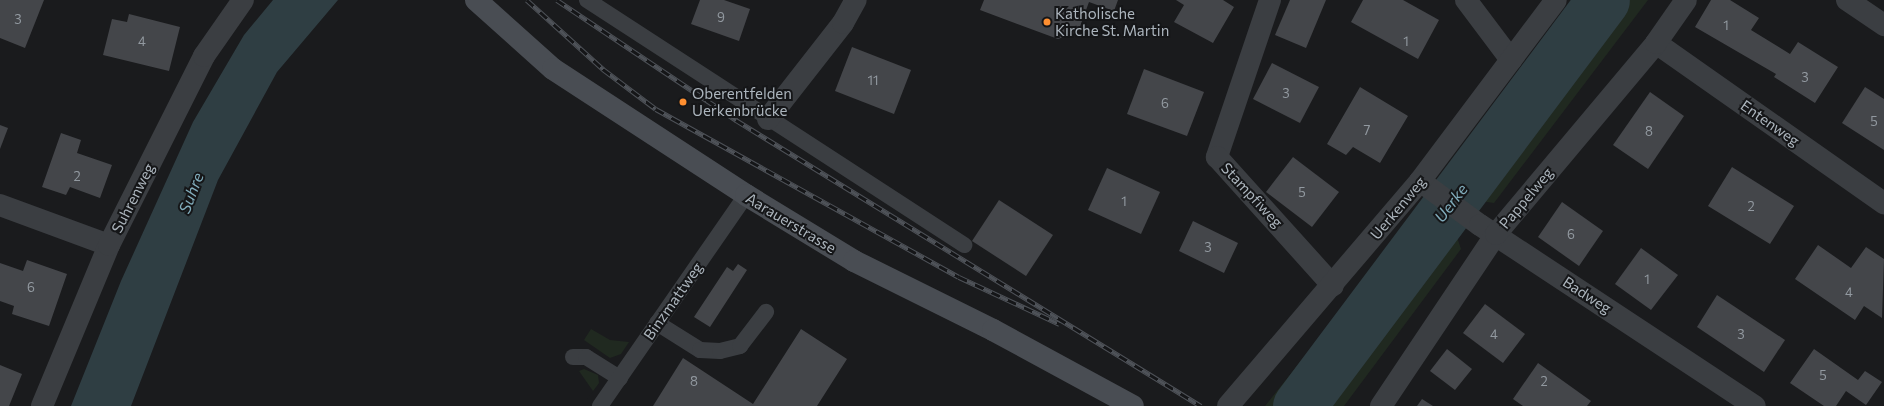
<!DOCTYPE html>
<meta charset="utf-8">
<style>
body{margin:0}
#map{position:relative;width:1884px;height:406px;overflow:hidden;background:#1a1b1d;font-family:Commissioner,sans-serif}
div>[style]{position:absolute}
.green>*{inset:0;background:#202920}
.water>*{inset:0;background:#2f3e43}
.river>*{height:53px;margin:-26.5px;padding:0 26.5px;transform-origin:26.5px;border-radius:26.5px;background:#2f3e43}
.building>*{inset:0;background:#44464a}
.service>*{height:16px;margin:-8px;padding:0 8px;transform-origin:8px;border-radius:8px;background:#3b3e42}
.minor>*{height:22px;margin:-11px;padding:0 11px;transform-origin:11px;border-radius:11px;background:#3b3e42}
.secondary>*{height:22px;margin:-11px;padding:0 11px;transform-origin:11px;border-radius:11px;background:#494d53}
.rail>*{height:4.5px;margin-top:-2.25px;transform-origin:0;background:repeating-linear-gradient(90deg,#151618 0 9px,#4e5258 0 18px);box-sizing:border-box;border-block:1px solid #4e5258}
.dots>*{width:11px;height:11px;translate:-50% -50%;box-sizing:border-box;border:2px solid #151618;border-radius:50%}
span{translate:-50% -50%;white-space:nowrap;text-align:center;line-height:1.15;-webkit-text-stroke:4px #151618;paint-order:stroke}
.number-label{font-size:13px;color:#9299a0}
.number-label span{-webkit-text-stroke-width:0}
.poi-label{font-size:15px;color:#acb5bd}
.left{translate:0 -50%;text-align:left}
.street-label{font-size:15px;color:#acb5bd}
.water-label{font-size:16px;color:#81acbb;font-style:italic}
</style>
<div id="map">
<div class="green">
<div style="clip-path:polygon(1575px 0,1648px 0,1494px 203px,1473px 200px,1452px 183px,1455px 162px)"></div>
<div style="clip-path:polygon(1419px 213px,1457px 237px,1461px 249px,1344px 406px,1265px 406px)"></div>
<div style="clip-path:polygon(591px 329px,610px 340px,629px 342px,621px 354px,610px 358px,584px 340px)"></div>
<div style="clip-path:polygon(584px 369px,598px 375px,599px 383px,582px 406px,593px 391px,579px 371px)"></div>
</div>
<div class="water">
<div style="clip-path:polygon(273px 0,338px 0,277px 72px,218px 180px,131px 406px,71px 406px,121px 281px,193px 122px,244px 35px)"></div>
</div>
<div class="river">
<div style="left:1299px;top:406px;width:507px;rotate:-53.18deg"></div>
</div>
<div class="building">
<div style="clip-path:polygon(0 0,44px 0,25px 48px,0 38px)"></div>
<div style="clip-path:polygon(700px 0,724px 0,750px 9px,739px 41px,691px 24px)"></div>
<div style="clip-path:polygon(984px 0,1118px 0,1114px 11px,1089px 2px,1078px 32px,1058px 39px,980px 10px)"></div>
<div style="clip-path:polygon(1176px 0,1223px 0,1234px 7px,1213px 43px,1174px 22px,1184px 5px)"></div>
<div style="clip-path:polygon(1290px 0,1326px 0,1306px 48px,1275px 35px)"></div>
<div style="clip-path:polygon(1363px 0,1403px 0,1439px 20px,1418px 59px,1351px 22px)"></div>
<div style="clip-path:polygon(1711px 0,1730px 0,1759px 18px,1751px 30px,1790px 54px,1798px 42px,1838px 67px,1815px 103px,1774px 77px,1776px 74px,1695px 27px)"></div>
<div style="clip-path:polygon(129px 14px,180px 27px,169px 71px,103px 55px,112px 19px,127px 22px)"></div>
<div style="clip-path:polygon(852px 47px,911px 70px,894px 114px,835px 91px)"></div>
<div style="clip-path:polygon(1272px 63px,1319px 87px,1300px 123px,1253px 99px)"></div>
<div style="clip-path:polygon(1144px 69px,1204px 92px,1187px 136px,1127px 114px)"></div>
<div style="clip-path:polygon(1360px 87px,1408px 116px,1380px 163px,1353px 147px,1346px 155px,1327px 144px)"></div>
<div style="clip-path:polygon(1865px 87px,1884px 99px,1884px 150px,1842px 123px)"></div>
<div style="clip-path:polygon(1650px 92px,1684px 116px,1648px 169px,1613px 145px)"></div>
<div style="clip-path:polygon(0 125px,8px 128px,0 149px)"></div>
<div style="clip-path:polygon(61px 133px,81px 140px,77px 153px,112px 165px,100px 198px,70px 187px,66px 195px,42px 187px)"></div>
<div style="clip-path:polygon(1293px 157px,1339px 192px,1312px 227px,1266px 192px)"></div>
<div style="clip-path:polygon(1732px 167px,1794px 206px,1770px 244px,1708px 206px)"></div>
<div style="clip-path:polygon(1107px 168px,1160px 192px,1141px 234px,1088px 210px)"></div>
<div style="clip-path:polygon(999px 200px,1053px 235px,1026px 276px,972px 241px)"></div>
<div style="clip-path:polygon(1562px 202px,1603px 231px,1579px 266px,1538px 237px)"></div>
<div style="clip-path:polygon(1193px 221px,1238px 243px,1224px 273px,1179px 251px)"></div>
<div style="clip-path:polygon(1818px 245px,1851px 268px,1866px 247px,1884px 259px,1882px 318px,1864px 306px,1855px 320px,1795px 279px)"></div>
<div style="clip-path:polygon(1641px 248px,1678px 275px,1651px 310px,1615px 284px)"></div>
<div style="clip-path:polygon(27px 260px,67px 274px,49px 326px,12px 314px,14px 306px,0 301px,0 263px,23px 271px)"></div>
<div style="clip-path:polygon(738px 264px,747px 270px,710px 327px,694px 317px,727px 267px,733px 271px)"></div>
<div style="clip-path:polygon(1717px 295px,1785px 340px,1764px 372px,1697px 327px)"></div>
<div style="clip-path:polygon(1485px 304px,1525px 334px,1503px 363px,1463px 333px)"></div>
<div style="clip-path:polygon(801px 329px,847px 359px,817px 406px,653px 406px,683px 358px,753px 404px)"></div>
<div style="clip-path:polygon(1447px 349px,1472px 369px,1455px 390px,1430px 371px)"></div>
<div style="clip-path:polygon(1814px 349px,1858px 380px,1865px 371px,1882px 382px,1866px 405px,1846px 391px,1836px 406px,1824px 406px,1790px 383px)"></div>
<div style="clip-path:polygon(1538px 363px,1591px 401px,1587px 406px,1523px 406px,1513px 399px)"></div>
<div style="clip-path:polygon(0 365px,22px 374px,9px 406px,0 406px)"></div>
<div style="clip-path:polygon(1422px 399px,1433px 406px,1417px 406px)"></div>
</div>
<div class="service">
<div style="left:587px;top:0;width:450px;rotate:33deg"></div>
<div style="left:657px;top:323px;width:51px;rotate:32.1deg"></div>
<div style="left:700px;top:350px;width:20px;rotate:3deg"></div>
<div style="left:720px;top:351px;width:21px;rotate:-14deg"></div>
<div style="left:740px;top:346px;width:43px;rotate:-52.6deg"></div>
<div style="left:573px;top:357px;width:13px"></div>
<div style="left:586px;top:357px;width:40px;rotate:32deg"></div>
<div style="left:600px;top:406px;width:257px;rotate:-55.3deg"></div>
</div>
<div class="minor">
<div style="left:1270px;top:0;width:166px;rotate:108.7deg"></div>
<div style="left:1217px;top:157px;width:173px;rotate:48deg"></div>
<div style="left:1466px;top:0;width:75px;rotate:53.1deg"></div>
<div style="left:1847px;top:0;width:45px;rotate:34deg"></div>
<div style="left:1656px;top:43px;width:279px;rotate:35.1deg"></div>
<div style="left:768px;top:119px;width:122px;rotate:-52deg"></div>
<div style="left:843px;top:23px;width:26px;rotate:-61deg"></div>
<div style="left:1420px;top:181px;width:74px;rotate:36.3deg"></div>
<div style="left:1480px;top:225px;width:329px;rotate:33.4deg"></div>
<div style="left:0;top:205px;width:116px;rotate:20.2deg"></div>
<div style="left:42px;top:406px;width:174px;rotate:-67.4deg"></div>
<div style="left:109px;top:245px;width:212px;rotate:-63.3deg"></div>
<div style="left:204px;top:56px;width:68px;rotate:-55.1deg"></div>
<div style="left:1228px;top:406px;width:296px;rotate:-49.5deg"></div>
<div style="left:1420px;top:181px;width:226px;rotate:-53.1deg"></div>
<div style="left:1381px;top:406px;width:207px;rotate:-56.2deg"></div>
<div style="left:1496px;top:234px;width:249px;rotate:-50deg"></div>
<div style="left:1656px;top:43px;width:52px;rotate:-55.1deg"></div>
</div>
<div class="secondary">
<div style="left:476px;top:0;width:103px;rotate:41.9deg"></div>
<div style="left:553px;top:69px;width:230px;rotate:33.1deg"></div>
<div style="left:746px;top:195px;width:127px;rotate:31.4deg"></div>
<div style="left:854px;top:261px;width:155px;rotate:26.4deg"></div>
<div style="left:993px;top:330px;width:159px;rotate:28.5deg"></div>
</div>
<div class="rail">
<div style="left:527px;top:0;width:103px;rotate:42.2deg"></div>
<div style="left:603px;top:69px;width:66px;rotate:37deg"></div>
<div style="left:656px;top:109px;width:346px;rotate:29deg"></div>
<div style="left:959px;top:277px;width:111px;rotate:25deg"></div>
<div style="left:557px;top:0;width:216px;rotate:33.8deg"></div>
<div style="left:736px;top:120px;width:546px;rotate:31.59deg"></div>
</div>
<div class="dots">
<div style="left:1047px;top:22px;background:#ff8f30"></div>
<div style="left:683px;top:102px;background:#ff8f30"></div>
</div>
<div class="number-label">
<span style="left:721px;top:17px">9</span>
<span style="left:18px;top:19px">3</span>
<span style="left:1726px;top:25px">1</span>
<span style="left:142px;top:41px">4</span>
<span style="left:1406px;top:41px">1</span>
<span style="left:1805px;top:77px">3</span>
<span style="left:873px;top:80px">11</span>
<span style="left:1286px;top:93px">3</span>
<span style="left:1165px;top:103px">6</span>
<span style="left:1874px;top:121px">5</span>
<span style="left:1367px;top:130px">7</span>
<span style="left:1649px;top:131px">8</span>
<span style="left:77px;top:176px">2</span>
<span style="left:1302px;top:192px">5</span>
<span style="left:1124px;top:201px">1</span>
<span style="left:1751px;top:206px">2</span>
<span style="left:1571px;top:234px">6</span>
<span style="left:1208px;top:247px">3</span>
<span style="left:1647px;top:279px">1</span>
<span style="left:31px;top:287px">6</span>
<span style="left:1849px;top:292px">4</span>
<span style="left:1494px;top:334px">4</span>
<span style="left:1741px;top:334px">3</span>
<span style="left:1823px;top:375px">5</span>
<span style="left:694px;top:381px">8</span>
<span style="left:1544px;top:381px">2</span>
</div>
<div class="poi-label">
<span class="left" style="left:1055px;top:22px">Katholische<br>Kirche St. Martin</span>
<span class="left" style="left:692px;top:102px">Oberentfelden<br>Uerkenbrücke</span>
</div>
<div class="street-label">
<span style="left:1770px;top:123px;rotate:35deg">Entenweg</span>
<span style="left:1252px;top:195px;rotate:47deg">Stampfiweg</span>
<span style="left:133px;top:198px;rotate:-63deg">Suhrenweg</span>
<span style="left:1526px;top:198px;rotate:-50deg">Pappelweg</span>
<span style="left:1398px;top:208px;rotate:-50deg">Uerkenweg</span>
<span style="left:791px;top:223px;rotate:31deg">Aarauerstrasse</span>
<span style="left:1587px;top:295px;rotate:33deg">Badweg</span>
<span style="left:673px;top:301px;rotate:-55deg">Binzmattweg</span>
</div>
<div class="water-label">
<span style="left:191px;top:193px;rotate:-69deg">Suhre</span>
<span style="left:1451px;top:203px;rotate:-53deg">Uerke</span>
</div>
</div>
